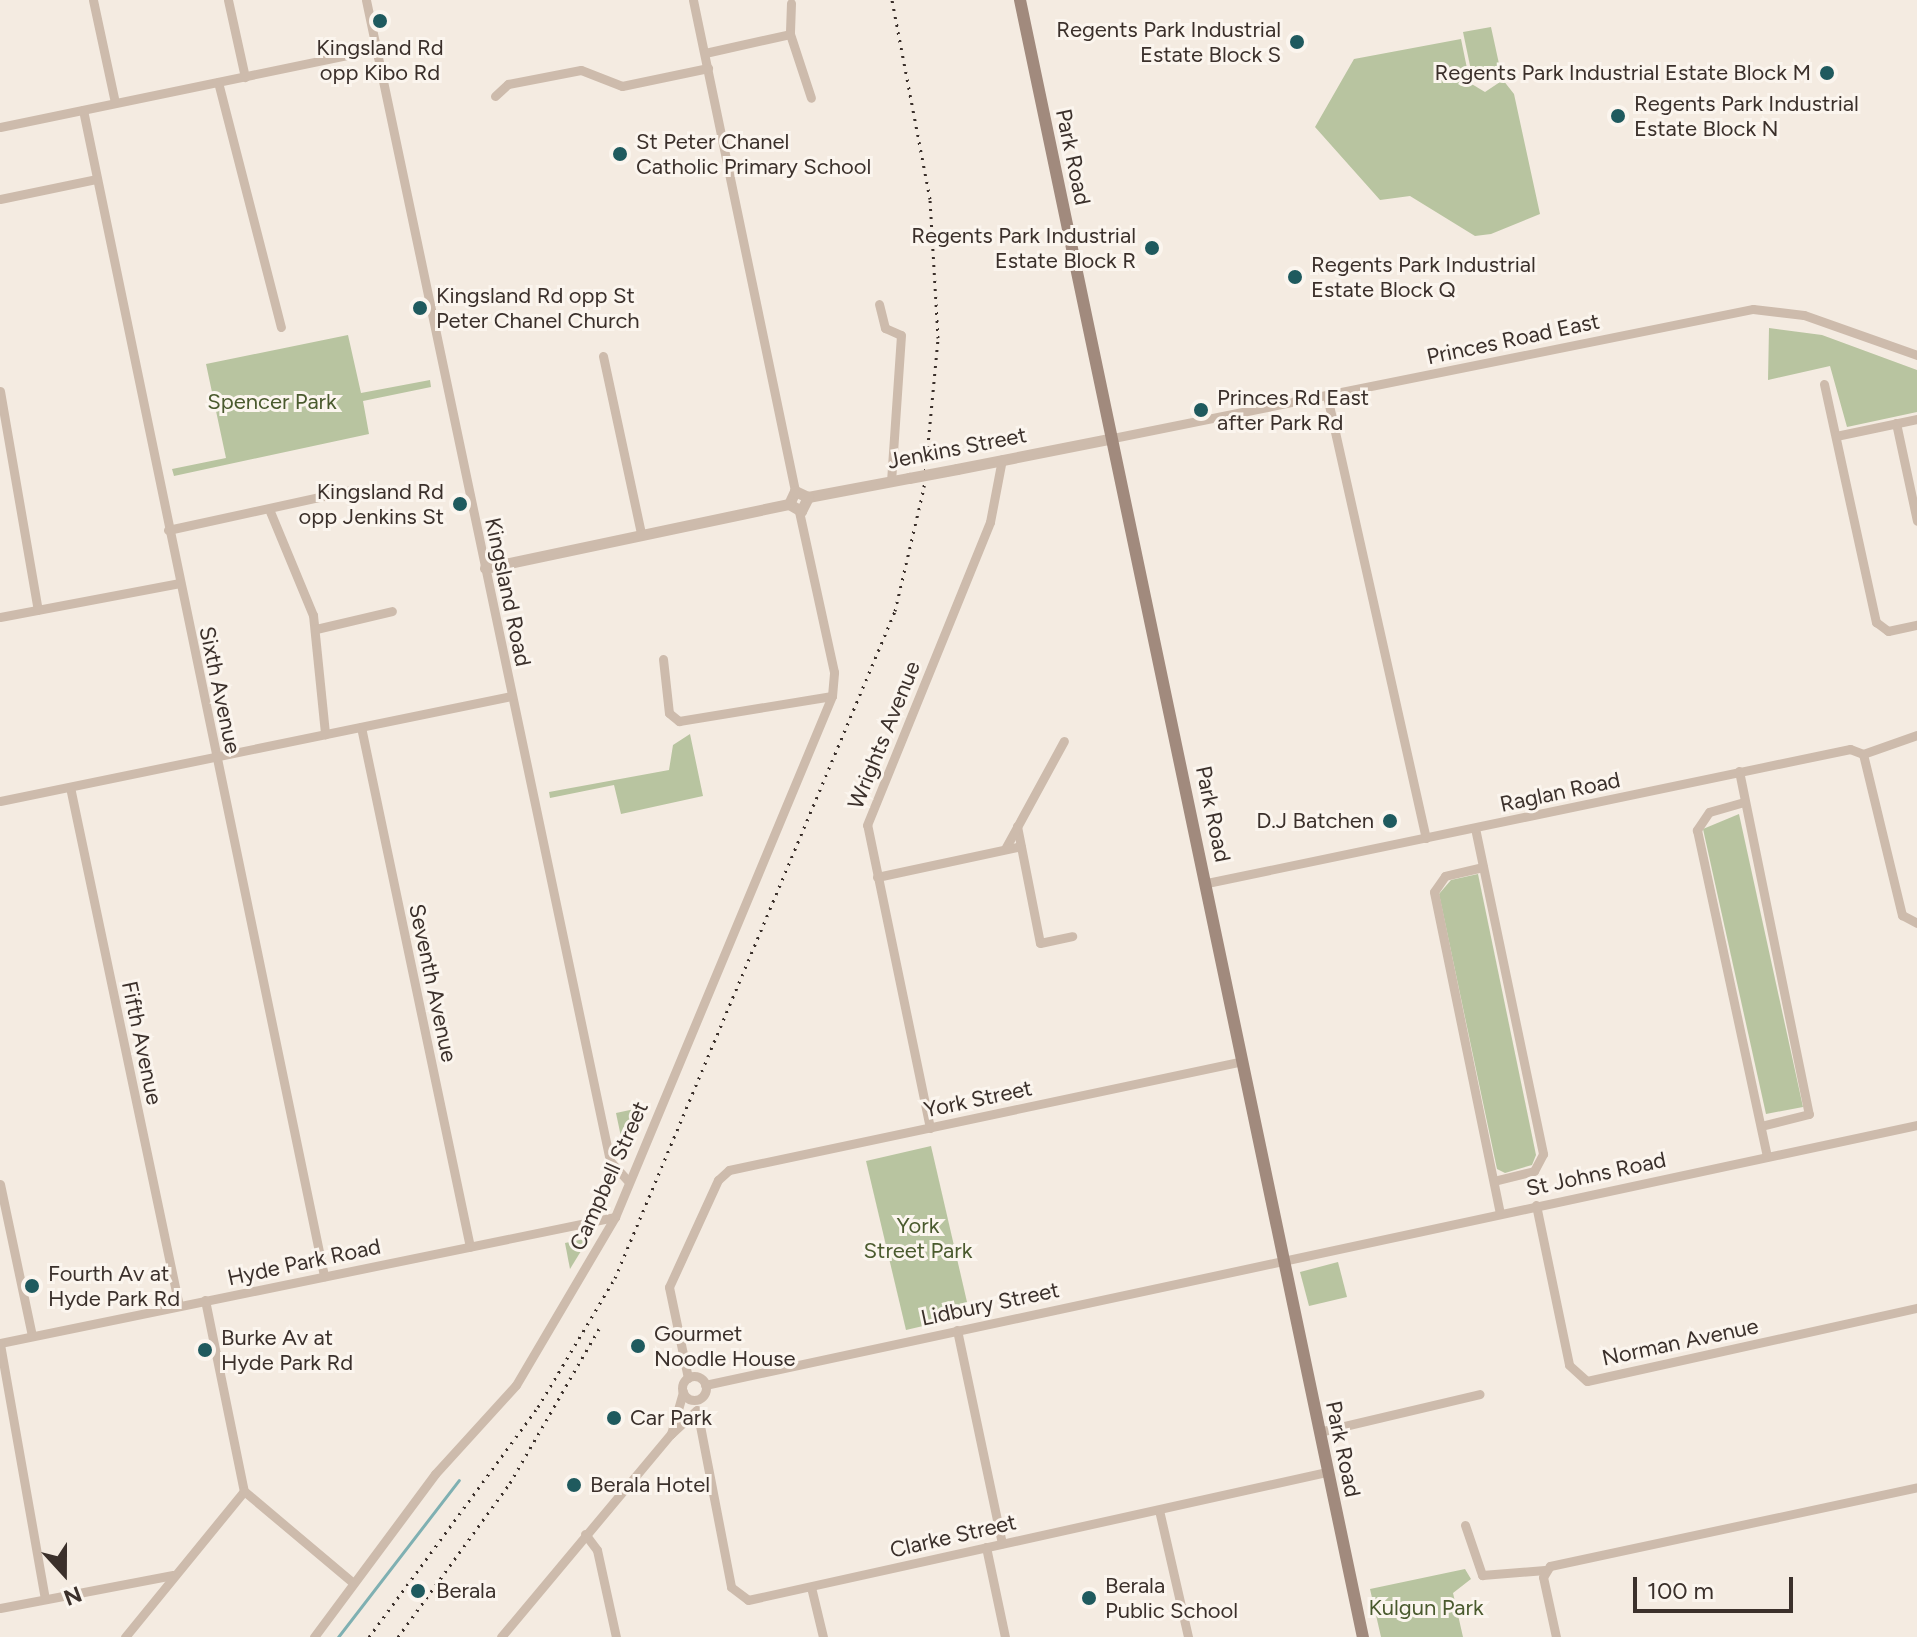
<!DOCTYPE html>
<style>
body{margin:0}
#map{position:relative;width:1917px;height:1637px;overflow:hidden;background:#f4ebe1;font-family:Figtree,sans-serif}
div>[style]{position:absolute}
.green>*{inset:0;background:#b8c4a0}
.stream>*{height:3px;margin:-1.5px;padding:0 1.5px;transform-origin:1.5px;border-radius:1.5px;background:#7fb0b2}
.minor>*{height:9px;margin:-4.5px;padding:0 4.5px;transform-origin:4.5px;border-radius:4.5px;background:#cdbbac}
.minor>.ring{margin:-4.5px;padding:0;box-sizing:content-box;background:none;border:9px solid #cdbbac;border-radius:50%}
.tertiary>*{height:11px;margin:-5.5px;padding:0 5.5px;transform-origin:5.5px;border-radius:5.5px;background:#cdbbac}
.secondary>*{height:12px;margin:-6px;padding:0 6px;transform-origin:6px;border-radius:6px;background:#a18a7d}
.rail>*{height:3px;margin-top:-1.5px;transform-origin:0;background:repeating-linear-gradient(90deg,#3b302b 0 2px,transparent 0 8px)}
.tertiary-bridge>*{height:11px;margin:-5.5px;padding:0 5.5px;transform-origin:5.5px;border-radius:5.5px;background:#cdbbac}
.dots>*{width:22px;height:22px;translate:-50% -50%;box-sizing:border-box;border:4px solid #fbf5ee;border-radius:50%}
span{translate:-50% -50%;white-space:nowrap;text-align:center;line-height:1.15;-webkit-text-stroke:6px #fbf5ee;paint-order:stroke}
.poi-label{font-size:22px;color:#3b302b}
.right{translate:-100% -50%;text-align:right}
.left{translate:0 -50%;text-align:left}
.street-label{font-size:22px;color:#3b302b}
.park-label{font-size:22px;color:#4a5a2e}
.north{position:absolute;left:24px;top:1533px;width:80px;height:80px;-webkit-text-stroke:6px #fbf5ee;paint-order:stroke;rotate:159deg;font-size:22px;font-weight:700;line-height:32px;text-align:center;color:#3b302b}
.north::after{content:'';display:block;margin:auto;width:28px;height:36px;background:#3b302b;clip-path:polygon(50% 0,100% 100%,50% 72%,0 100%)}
.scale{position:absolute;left:1633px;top:1577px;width:160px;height:36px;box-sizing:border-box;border:4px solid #3b302b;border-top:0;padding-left:10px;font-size:24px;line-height:28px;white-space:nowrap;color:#3b302b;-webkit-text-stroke:6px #fbf5ee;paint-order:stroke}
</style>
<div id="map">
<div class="green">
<div style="clip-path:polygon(1491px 27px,1501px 73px,1473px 80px,1463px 32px)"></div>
<div style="clip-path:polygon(1461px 39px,1470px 83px,1485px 92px,1503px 80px,1514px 94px,1540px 214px,1491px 234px,1475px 236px,1410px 196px,1380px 200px,1315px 127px,1354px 59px)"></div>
<div style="clip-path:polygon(1769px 328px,1822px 335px,1917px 370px,1917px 412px,1847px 427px,1830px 366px,1768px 380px)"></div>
<div style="clip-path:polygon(348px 335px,361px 393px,430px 380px,431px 387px,363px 401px,369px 434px,174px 476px,172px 469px,226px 458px,206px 364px)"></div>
<div style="clip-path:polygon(690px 734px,703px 796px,621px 814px,614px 785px,550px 798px,549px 792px,669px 770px,673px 745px)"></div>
<div style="clip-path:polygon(1739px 814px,1803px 1107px,1766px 1114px,1703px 829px)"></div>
<div style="clip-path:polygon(1478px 874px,1536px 1155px,1532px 1165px,1505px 1173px,1497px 1169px,1439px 894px,1451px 880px)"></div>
<div style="clip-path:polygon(644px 1107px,625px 1156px,616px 1113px)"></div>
<div style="clip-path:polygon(931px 1146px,970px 1315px,906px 1330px,866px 1161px)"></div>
<div style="clip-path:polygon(589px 1238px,570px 1269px,565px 1243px)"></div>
<div style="clip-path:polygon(1338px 1262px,1347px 1297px,1309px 1306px,1300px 1272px)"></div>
<div style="clip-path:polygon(1465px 1569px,1471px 1579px,1453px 1593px,1463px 1637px,1381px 1637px,1370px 1589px)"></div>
</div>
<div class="stream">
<div style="left:338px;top:1637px;width:198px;rotate:-52.4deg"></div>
</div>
<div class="minor">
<div style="left:93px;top:0;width:105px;rotate:77.9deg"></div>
<div style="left:228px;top:0;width:79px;rotate:77.6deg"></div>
<div style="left:366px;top:0;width:1186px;rotate:78.13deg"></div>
<div style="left:610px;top:1161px;width:28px;rotate:48deg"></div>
<div style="left:693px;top:0;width:501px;rotate:78.26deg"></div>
<div style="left:791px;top:3px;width:31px;rotate:92deg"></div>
<div style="left:790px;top:34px;width:67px;rotate:71.8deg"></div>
<div style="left:705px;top:53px;width:87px;rotate:-12.6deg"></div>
<div style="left:218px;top:82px;width:253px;rotate:75.6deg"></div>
<div style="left:495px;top:96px;width:18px;rotate:-43deg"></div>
<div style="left:508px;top:84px;width:74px;rotate:-10.9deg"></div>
<div style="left:581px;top:70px;width:44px;rotate:21.3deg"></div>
<div style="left:622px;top:86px;width:88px;rotate:-11.8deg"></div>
<div style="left:83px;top:110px;width:1191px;rotate:78.32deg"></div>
<div style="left:0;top:127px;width:384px;rotate:-11.7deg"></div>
<div style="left:0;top:199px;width:99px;rotate:-11.7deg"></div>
<div style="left:879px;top:304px;width:25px;rotate:76deg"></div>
<div style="left:885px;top:328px;width:17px;rotate:24deg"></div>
<div style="left:901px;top:335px;width:146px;rotate:93.9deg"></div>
<div style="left:603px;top:356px;width:182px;rotate:77.9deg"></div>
<div style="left:1824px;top:384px;width:244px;rotate:77.7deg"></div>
<div style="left:1876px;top:622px;width:15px;rotate:37deg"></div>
<div style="left:1888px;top:631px;width:30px;rotate:-12deg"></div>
<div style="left:0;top:391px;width:222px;rotate:80.2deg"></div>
<div style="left:1327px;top:396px;width:453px;rotate:77.4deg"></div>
<div style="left:1896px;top:423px;width:100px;rotate:77.9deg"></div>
<div style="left:1836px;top:436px;width:83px;rotate:-11.9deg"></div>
<div style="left:1113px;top:438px;width:653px;rotate:-11.4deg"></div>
<div style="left:1753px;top:309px;width:51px;rotate:6.7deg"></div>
<div style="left:1804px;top:315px;width:120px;rotate:19.5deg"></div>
<div style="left:269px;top:509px;width:115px;rotate:67.5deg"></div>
<div style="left:313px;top:615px;width:120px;rotate:84.2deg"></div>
<div style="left:168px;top:530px;width:188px;rotate:-12.3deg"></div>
<div style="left:0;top:617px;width:183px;rotate:-10.7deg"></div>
<div style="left:316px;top:629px;width:78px;rotate:-13.3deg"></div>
<div style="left:663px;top:659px;width:54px;rotate:83.7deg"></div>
<div style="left:669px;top:713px;width:13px;rotate:39deg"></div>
<div style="left:679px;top:721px;width:155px;rotate:-9.3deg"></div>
<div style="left:361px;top:727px;width:531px;rotate:78.16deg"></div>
<div style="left:1863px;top:754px;width:166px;rotate:76.4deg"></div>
<div style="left:1902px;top:915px;width:17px;rotate:28deg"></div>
<div style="left:1739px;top:771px;width:350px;rotate:78.5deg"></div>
<div style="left:1809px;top:1114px;width:49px;rotate:166deg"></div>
<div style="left:70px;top:787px;width:530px;rotate:78.14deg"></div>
<div style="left:0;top:801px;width:522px;rotate:-11.61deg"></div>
<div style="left:1744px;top:802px;width:36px;rotate:164deg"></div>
<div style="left:1709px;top:812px;width:22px;rotate:124deg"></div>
<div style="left:1697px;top:830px;width:334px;rotate:77.9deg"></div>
<div style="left:1017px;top:826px;width:119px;rotate:78.9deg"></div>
<div style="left:1040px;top:943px;width:33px;rotate:-12deg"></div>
<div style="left:1475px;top:828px;width:333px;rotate:78.2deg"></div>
<div style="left:1543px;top:1154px;width:19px;rotate:118deg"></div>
<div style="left:1534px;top:1171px;width:41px;rotate:166deg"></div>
<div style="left:1005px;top:849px;width:123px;rotate:-61.4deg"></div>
<div style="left:1483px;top:867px;width:39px;rotate:167deg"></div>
<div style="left:1445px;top:876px;width:19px;rotate:125deg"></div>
<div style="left:1434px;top:892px;width:328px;rotate:78.4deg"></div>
<div style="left:877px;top:877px;width:147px;rotate:-12.1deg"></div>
<div style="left:1207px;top:883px;width:657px;rotate:-11.77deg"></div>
<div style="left:1850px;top:749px;width:14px;rotate:21deg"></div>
<div style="left:1863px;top:754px;width:57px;rotate:-19.4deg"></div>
<div style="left:930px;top:1128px;width:309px;rotate:-101.7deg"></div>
<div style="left:867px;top:825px;width:327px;rotate:-67.9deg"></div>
<div style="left:990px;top:522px;width:64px;rotate:-79.2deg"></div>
<div style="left:0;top:1184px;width:155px;rotate:78.1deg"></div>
<div style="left:1536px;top:1205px;width:163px;rotate:78.3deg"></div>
<div style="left:1569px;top:1365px;width:24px;rotate:42deg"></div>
<div style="left:1587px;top:1381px;width:338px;rotate:-12.5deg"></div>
<div style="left:205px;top:1300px;width:195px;rotate:78.5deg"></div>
<div style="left:244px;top:1491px;width:140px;rotate:40.1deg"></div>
<div style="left:957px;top:1330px;width:218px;rotate:78.1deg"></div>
<div style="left:0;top:1343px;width:628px;rotate:-11.58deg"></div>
<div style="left:0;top:1344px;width:259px;rotate:80deg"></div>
<div class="ring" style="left:682px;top:1376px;width:15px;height:15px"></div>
<div style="left:688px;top:1378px;width:93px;rotate:-101.8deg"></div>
<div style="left:669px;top:1287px;width:118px;rotate:-65.4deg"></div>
<div style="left:718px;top:1180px;width:15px;rotate:-42deg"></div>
<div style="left:729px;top:1170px;width:525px;rotate:-11.97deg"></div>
<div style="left:705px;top:1385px;width:1240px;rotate:-12.11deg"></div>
<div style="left:697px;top:1410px;width:180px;rotate:79.1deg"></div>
<div style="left:731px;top:1587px;width:21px;rotate:37deg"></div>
<div style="left:748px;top:1600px;width:593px;rotate:-12.47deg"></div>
<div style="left:1319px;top:1432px;width:165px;rotate:-13.3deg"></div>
<div style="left:671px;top:1434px;width:35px;rotate:-43deg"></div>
<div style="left:1159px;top:1510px;width:130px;rotate:77.1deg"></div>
<div style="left:1465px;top:1525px;width:53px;rotate:71.2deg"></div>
<div style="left:1482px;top:1575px;width:63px;rotate:-4.5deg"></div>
<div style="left:585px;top:1534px;width:20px;rotate:53deg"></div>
<div style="left:597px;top:1550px;width:89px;rotate:77.7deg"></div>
<div style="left:986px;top:1547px;width:92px;rotate:78.1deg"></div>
<div style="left:811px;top:1587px;width:51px;rotate:76.5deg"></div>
<div style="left:0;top:1608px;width:176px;rotate:-10.8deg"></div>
<div style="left:125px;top:1637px;width:188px;rotate:-50.8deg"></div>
<div style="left:314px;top:1637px;width:203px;rotate:-53.4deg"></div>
<div style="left:435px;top:1474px;width:120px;rotate:-47.7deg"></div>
<div style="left:516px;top:1385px;width:195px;rotate:-59.5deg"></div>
<div style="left:615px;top:1217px;width:564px;rotate:-67.39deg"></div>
<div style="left:832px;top:696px;width:24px;rotate:-85deg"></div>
<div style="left:834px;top:672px;width:165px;rotate:-102.3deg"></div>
<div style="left:501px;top:1637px;width:265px;rotate:-50.1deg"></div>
<div style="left:671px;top:1434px;width:44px;rotate:-74.1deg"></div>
<div style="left:1556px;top:1637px;width:61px;rotate:-102.2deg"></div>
<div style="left:1543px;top:1577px;width:13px;rotate:-58deg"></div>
<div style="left:1550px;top:1566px;width:375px;rotate:-12.1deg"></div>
</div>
<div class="tertiary">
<div style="left:957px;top:469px;width:159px;rotate:-11.2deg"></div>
<div style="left:808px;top:497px;width:103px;rotate:-10.7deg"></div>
<div style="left:789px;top:504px;width:14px;rotate:30deg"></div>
<div style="left:801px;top:511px;width:16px;rotate:-63deg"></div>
<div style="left:789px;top:504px;width:14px;rotate:-65deg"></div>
<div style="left:795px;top:491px;width:14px;rotate:25deg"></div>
<div style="left:485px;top:568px;width:311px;rotate:-11.9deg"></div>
</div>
<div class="secondary">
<div style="left:1020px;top:0;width:1673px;rotate:78.17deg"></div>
</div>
<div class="rail">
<div style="left:369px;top:1637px;width:285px;rotate:-53.7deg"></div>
<div style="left:538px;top:1407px;width:150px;rotate:-59.2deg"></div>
<div style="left:615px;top:1278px;width:723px;rotate:-67.23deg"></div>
<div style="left:895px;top:611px;width:127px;rotate:-76.8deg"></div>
<div style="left:924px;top:487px;width:150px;rotate:-84.6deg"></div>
<div style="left:938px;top:338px;width:139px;rotate:-93.3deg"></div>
<div style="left:930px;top:199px;width:203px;rotate:-100.8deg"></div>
<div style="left:398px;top:1637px;width:190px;rotate:-54deg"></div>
<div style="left:510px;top:1483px;width:180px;rotate:-60deg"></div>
</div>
<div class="tertiary-bridge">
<div style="left:909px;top:478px;width:49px;rotate:-10.6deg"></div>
</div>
<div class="dots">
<div style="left:380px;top:21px;background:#1f5a5e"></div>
<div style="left:1297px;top:42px;background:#1f5a5e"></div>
<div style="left:1827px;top:73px;background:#1f5a5e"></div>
<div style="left:1618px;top:116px;background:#1f5a5e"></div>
<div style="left:620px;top:154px;background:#1f5a5e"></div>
<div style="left:1152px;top:248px;background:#1f5a5e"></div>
<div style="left:1295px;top:277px;background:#1f5a5e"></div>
<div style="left:420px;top:308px;background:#1f5a5e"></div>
<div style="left:1201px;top:410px;background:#1f5a5e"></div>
<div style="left:460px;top:504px;background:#1f5a5e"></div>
<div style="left:1390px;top:821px;background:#1f5a5e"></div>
<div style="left:32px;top:1286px;background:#1f5a5e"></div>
<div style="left:638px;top:1346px;background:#1f5a5e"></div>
<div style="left:205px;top:1350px;background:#1f5a5e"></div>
<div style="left:614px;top:1418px;background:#1f5a5e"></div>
<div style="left:574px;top:1485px;background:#1f5a5e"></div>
<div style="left:418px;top:1591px;background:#1f5a5e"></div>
<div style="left:1089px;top:1598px;background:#1f5a5e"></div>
</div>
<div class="poi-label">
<span class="right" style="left:1281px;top:42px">Regents Park Industrial<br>Estate Block S</span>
<span style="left:380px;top:60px">Kingsland Rd<br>opp Kibo Rd</span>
<span class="right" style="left:1811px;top:73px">Regents Park Industrial Estate Block M</span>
<span class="left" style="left:1634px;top:116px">Regents Park Industrial<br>Estate Block N</span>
<span class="left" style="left:636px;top:154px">St Peter Chanel<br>Catholic Primary School</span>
<span class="right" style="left:1136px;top:248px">Regents Park Industrial<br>Estate Block R</span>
<span class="left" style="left:1311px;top:277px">Regents Park Industrial<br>Estate Block Q</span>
<span class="left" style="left:436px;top:308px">Kingsland Rd opp St<br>Peter Chanel Church</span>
<span class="left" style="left:1217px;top:410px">Princes Rd East<br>after Park Rd</span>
<span class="right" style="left:444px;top:504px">Kingsland Rd<br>opp Jenkins St</span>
<span class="right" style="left:1374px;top:821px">D.J Batchen</span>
<span class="left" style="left:48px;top:1286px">Fourth Av at<br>Hyde Park Rd</span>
<span class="left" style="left:654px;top:1346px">Gourmet<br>Noodle House</span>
<span class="left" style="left:221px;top:1350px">Burke Av at<br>Hyde Park Rd</span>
<span class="left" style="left:630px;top:1418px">Car Park</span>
<span class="left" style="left:590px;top:1485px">Berala Hotel</span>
<span class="left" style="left:1105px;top:1598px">Berala<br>Public School</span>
<span class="left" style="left:436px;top:1591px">Berala</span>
</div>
<div class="street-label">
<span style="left:1073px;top:157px;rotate:78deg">Park Road</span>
<span style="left:1513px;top:339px;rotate:-12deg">Princes Road East</span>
<span style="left:957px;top:448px;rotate:-11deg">Jenkins Street</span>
<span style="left:508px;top:592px;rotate:78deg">Kingsland Road</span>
<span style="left:220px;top:690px;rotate:78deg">Sixth Avenue</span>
<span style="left:884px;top:735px;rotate:-68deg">Wrights Avenue</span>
<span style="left:1560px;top:792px;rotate:-12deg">Raglan Road</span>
<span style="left:1213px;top:814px;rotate:78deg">Park Road</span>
<span style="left:433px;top:983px;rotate:78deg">Seventh Avenue</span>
<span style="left:142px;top:1043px;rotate:78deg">Fifth Avenue</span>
<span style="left:978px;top:1099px;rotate:-12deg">York Street</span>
<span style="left:1596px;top:1174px;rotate:-12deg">St Johns Road</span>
<span style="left:609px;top:1176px;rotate:-66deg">Campbell Street</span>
<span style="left:304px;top:1262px;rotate:-12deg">Hyde Park Road</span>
<span style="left:990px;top:1304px;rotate:-12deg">Lidbury Street</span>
<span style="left:1680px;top:1342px;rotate:-12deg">Norman Avenue</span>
<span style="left:1343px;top:1449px;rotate:78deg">Park Road</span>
<span style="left:953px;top:1536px;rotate:-13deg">Clarke Street</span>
</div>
<div class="park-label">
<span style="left:272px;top:402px">Spencer Park</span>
<span style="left:918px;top:1238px">York<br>Street Park</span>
<span style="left:1426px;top:1608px">Kulgun Park</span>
</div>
<div class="north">N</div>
<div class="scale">100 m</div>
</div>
